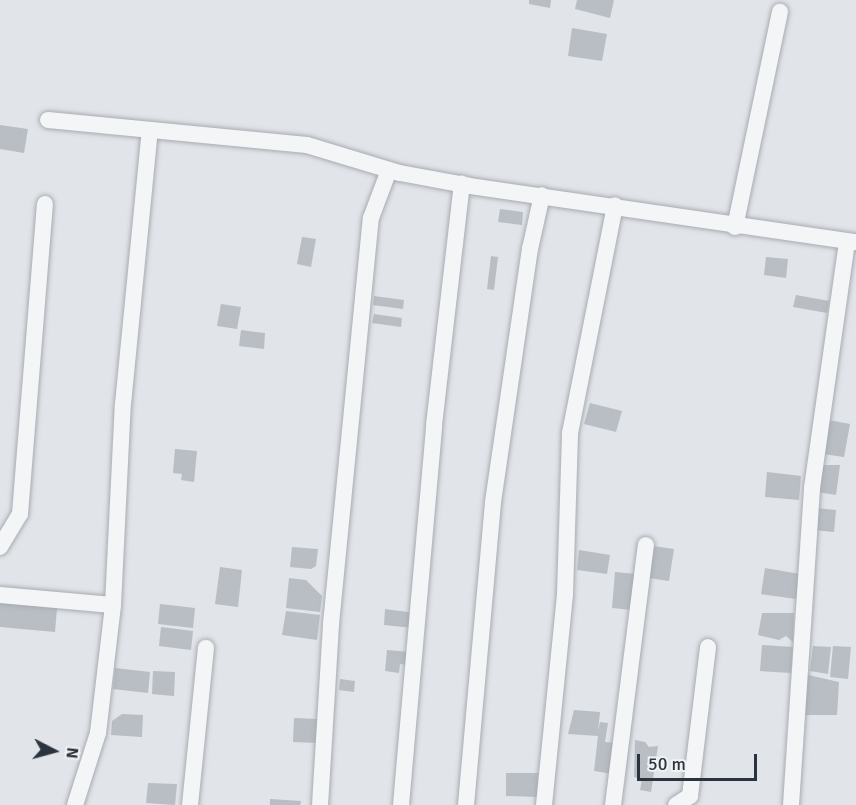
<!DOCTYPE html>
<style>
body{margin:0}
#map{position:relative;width:856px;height:805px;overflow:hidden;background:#e1e4e8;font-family:Signika,sans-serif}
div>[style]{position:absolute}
.building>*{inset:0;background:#b8bec4}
.roads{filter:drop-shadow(0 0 2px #a7acb2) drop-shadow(0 0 2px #a7acb2)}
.minor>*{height:16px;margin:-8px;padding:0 8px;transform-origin:8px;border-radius:8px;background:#f3f5f7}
span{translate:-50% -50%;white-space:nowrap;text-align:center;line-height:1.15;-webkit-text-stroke:6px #f0f3f6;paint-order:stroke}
.north{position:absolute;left:24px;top:721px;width:60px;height:60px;-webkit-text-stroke:4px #f0f3f6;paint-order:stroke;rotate:96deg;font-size:16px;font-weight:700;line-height:24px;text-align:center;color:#2b343e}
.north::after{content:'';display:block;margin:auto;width:21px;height:27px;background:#2b343e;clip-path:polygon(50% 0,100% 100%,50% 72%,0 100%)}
.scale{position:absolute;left:637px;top:754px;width:120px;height:27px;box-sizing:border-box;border:3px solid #2b343e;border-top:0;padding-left:8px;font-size:18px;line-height:21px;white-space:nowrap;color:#2b343e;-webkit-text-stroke:4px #f0f3f6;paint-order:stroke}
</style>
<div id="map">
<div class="building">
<div style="clip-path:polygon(529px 0,551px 0,550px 8px,529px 4px)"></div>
<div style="clip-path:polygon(577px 0,614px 0,610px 18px,575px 9px)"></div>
<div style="clip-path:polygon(572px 28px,607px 34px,602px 61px,568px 56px)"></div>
<div style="clip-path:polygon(0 125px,28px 129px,24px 153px,0 149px)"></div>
<div style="clip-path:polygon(500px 209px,523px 212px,522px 225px,498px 222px)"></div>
<div style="clip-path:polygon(302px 237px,316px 239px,311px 267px,297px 264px)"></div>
<div style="clip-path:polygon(491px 256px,498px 257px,494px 290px,487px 289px)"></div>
<div style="clip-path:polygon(766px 257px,788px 259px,786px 278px,764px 275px)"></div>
<div style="clip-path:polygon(796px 295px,829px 301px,827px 313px,793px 307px)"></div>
<div style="clip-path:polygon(374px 296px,404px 300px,403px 309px,373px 305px)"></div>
<div style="clip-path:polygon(221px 304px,241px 307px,237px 329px,217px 326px)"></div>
<div style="clip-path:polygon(374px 314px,402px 318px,401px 327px,372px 323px)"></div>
<div style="clip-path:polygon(241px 330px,265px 333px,264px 349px,239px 346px)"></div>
<div style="clip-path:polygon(590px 403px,622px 411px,616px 432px,584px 424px)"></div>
<div style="clip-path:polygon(829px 420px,850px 424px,844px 457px,823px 454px)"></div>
<div style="clip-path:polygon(175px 449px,197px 451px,194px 482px,181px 480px,182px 474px,173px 473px)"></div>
<div style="clip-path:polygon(821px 465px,840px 465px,836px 495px,817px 492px)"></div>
<div style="clip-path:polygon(767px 472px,801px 476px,799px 500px,765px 497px)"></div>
<div style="clip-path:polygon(816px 508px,836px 510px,834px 532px,814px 530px)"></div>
<div style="clip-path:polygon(653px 546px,674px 549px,669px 581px,649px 578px)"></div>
<div style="clip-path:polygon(292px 547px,318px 549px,316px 566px,311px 569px,290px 567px)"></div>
<div style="clip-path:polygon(579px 550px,610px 555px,607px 574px,577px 570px)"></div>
<div style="clip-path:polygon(220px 567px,242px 570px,238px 607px,215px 604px)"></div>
<div style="clip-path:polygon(765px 568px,800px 574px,796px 599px,761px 594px)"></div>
<div style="clip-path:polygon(615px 572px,636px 574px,633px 610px,612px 608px)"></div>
<div style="clip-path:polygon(289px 578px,306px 580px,322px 596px,320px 612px,286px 608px)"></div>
<div style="clip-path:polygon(0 603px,57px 608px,55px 632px,0 627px)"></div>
<div style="clip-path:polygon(160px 604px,195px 608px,193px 628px,158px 624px)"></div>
<div style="clip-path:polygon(385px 609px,415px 613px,414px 628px,384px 625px)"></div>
<div style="clip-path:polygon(286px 611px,320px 615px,317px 640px,282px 635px)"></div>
<div style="clip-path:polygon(762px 613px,794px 613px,793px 642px,786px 636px,779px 640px,758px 635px)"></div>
<div style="clip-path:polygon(161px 627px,193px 631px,191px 650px,159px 646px)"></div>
<div style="clip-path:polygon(762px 645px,793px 647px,791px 673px,760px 671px)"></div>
<div style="clip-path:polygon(813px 646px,831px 647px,828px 674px,810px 671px)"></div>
<div style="clip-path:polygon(833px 646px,851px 647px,848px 679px,830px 677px)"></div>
<div style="clip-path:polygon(387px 650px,410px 652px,409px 665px,400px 664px,399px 673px,385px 671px)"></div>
<div style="clip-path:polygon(115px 668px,150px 672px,148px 693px,113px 689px)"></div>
<div style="clip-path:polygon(153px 671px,175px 672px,174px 696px,152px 694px)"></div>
<div style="clip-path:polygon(808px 675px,839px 682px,837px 715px,805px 715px)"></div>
<div style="clip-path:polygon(340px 679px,355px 681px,354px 692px,339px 690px)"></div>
<div style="clip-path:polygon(574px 710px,600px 712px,598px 731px,600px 722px,608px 723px,605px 742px,617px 743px,613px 774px,594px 771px,598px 736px,568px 734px)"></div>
<div style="clip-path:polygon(122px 714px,143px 715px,142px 737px,111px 735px,112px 721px)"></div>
<div style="clip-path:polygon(294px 718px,318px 719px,317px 743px,293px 742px)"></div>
<div style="clip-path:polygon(635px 740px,645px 742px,649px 747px,658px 746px,651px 792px,640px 790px,642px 779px,634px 777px)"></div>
<div style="clip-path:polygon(506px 773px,538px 773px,537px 797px,506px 796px)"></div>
<div style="clip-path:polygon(148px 783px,177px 784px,175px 805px,146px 803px)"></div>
<div style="clip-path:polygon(270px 799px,301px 801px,300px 805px,270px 805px)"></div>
</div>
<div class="roads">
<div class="minor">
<div style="left:48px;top:120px;width:260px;rotate:5.5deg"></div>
<div style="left:307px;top:145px;width:97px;rotate:16.8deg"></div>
<div style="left:400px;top:173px;width:71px;rotate:10.5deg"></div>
<div style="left:470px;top:186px;width:390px;rotate:8.3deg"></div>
<div style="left:735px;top:227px;width:220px;rotate:-78.2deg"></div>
<div style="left:0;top:547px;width:39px;rotate:-59deg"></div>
<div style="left:20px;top:514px;width:311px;rotate:-85.4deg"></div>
<div style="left:0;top:595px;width:113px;rotate:5.1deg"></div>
<div style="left:75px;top:805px;width:76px;rotate:-72.3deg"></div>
<div style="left:98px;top:733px;width:129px;rotate:-83.3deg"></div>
<div style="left:113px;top:605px;width:201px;rotate:-87.2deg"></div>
<div style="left:123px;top:404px;width:274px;rotate:-84.4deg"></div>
<div style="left:190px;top:805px;width:158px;rotate:-84.2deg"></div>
<div style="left:320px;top:805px;width:181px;rotate:-86.5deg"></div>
<div style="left:331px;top:624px;width:408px;rotate:-84.4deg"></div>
<div style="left:371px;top:218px;width:51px;rotate:-69.4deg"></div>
<div style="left:401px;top:805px;width:381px;rotate:-85deg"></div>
<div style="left:434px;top:425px;width:243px;rotate:-83.4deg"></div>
<div style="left:466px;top:805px;width:304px;rotate:-84.9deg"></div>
<div style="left:493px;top:502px;width:256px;rotate:-81.7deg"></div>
<div style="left:530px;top:249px;width:55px;rotate:-77.5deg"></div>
<div style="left:544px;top:805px;width:212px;rotate:-84.3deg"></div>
<div style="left:565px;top:594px;width:161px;rotate:-88.2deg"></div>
<div style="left:570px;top:433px;width:232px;rotate:-78.8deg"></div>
<div style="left:613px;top:805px;width:262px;rotate:-82.8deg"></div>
<div style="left:676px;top:805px;width:17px;rotate:-33deg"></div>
<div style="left:690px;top:796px;width:150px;rotate:-83.1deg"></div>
<div style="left:791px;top:805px;width:318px;rotate:-86.2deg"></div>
<div style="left:812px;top:488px;width:249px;rotate:-81.9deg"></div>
</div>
</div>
<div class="north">N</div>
<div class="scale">50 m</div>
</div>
